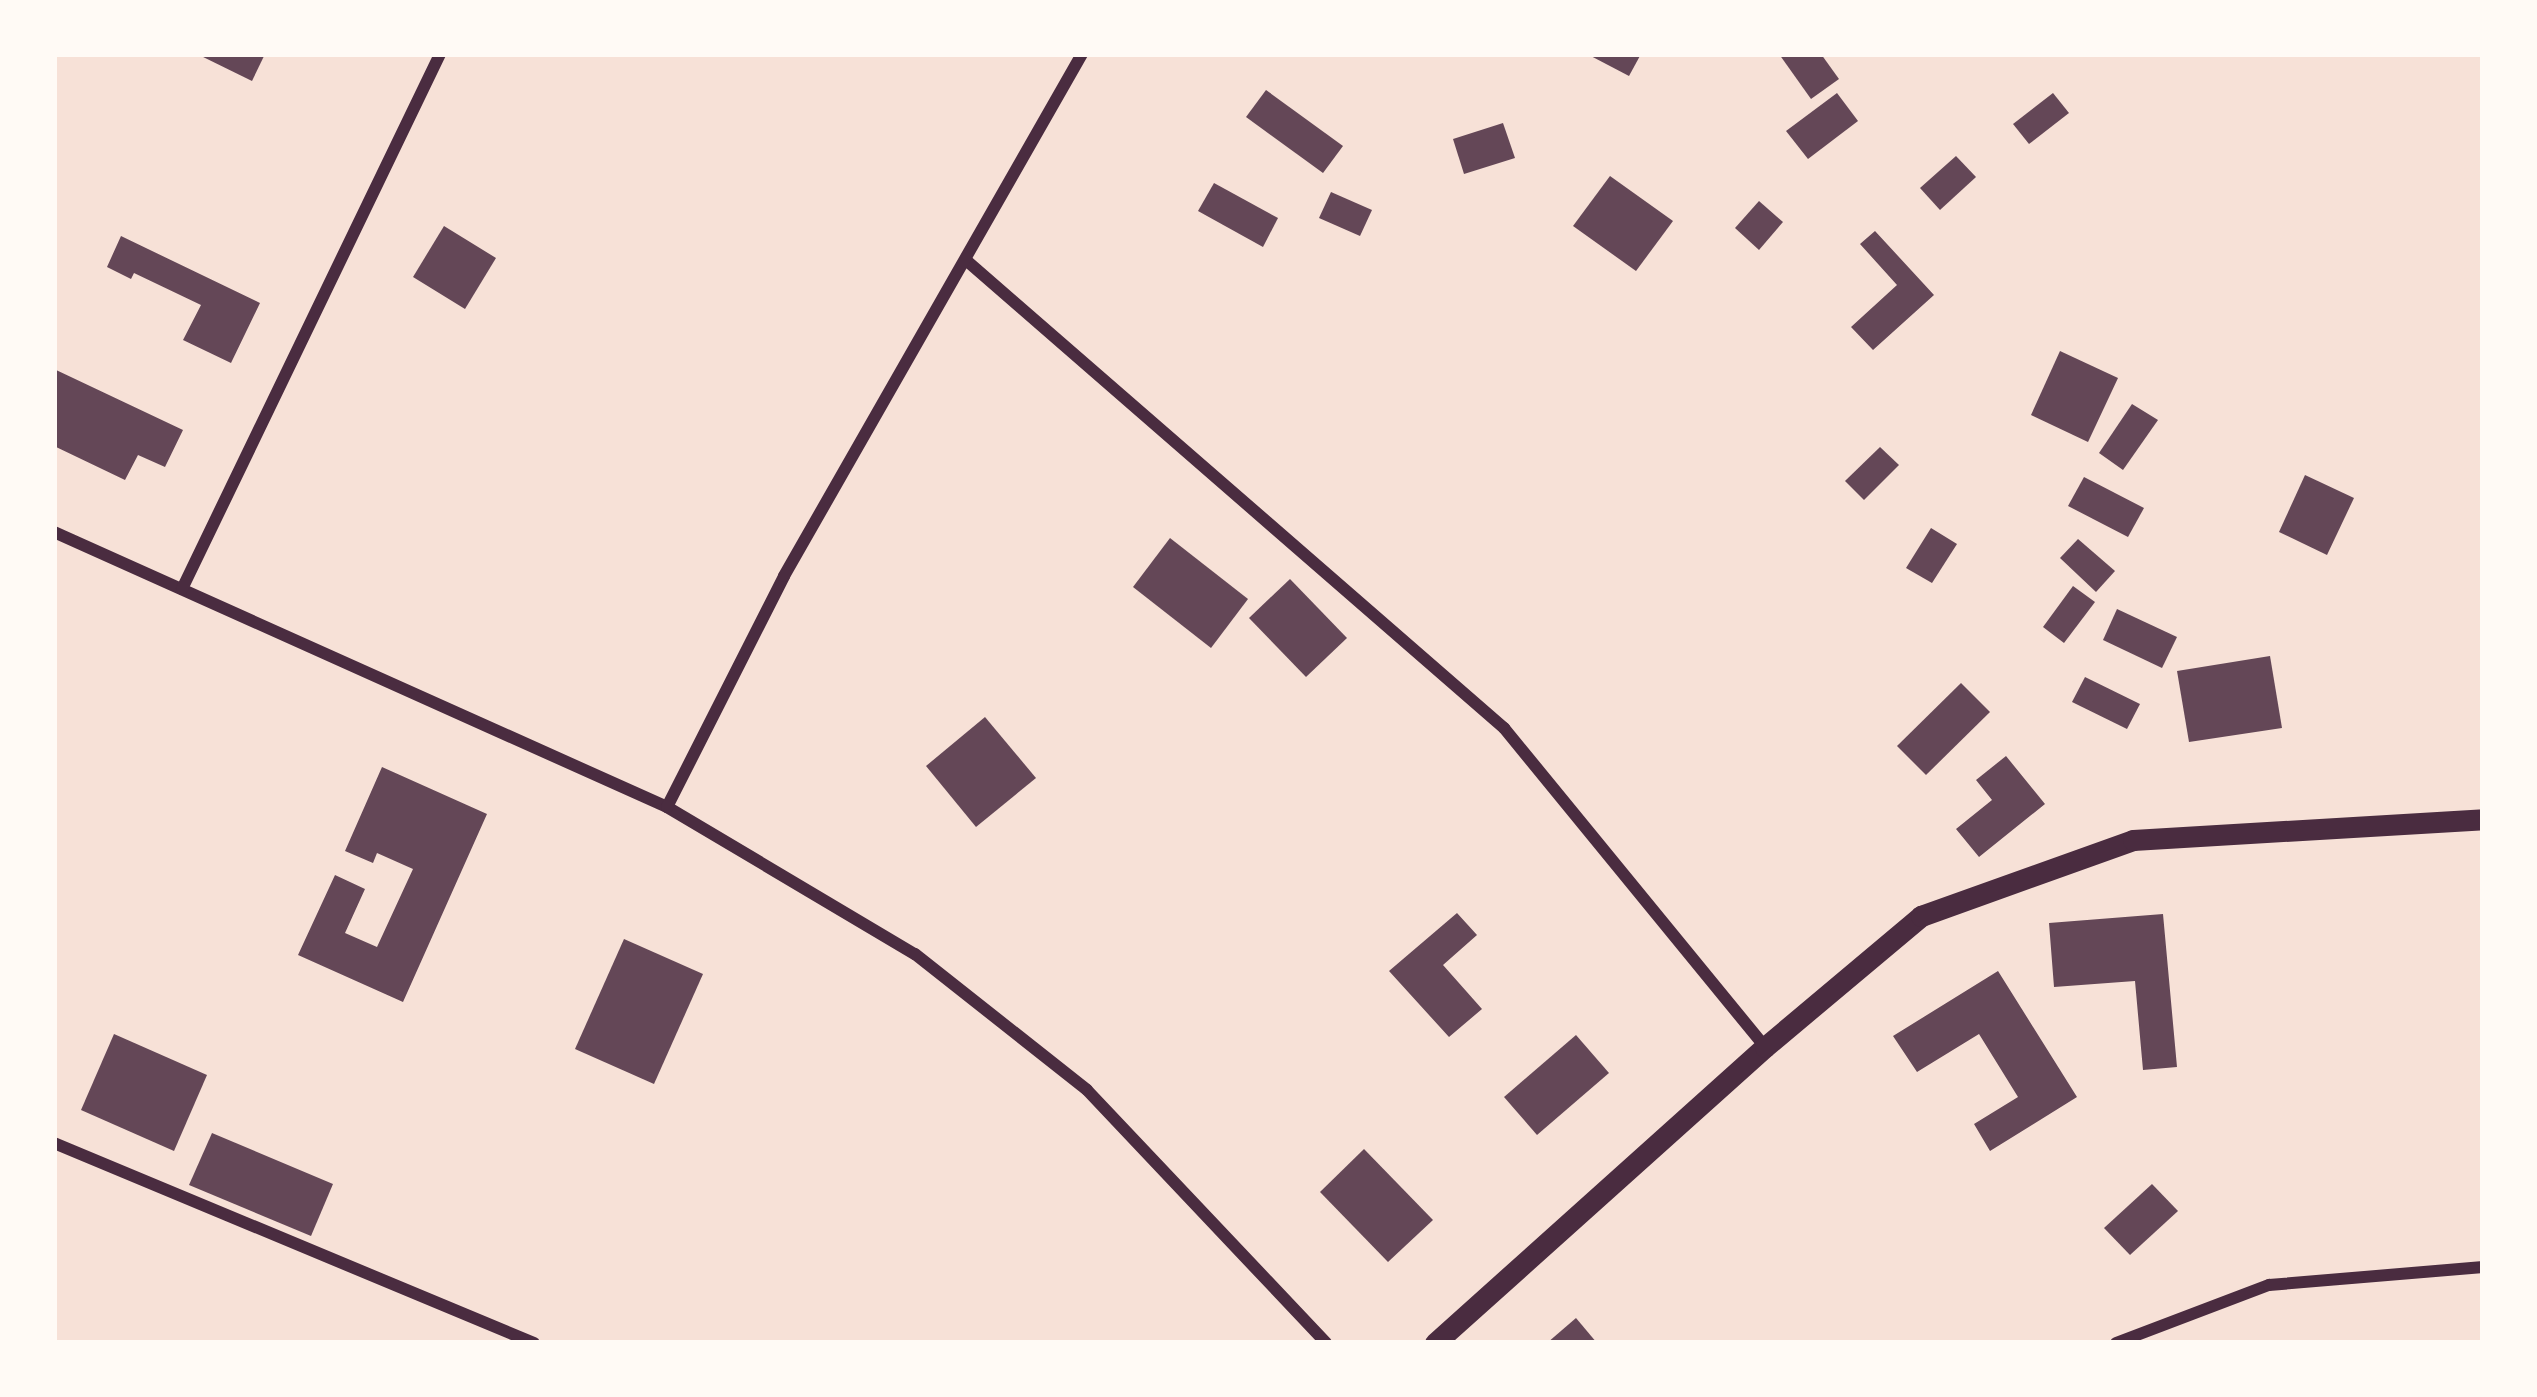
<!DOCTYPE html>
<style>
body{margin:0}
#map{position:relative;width:2537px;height:1397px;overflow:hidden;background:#f7e1d7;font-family:"Space Grotesk",sans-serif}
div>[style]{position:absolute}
.building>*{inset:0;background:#644757}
.minor>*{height:12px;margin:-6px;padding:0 6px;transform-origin:6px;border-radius:6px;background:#4a2c40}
.tertiary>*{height:21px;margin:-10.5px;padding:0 10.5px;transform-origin:10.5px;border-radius:10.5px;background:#4a2c40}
span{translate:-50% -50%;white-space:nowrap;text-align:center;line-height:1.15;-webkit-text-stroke:10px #fffaf5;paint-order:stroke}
.frame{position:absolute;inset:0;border:57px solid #fffaf5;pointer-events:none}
</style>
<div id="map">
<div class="building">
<div style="clip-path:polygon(197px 54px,265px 54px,252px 81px)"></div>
<div style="clip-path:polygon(1587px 54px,1641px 54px,1629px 76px)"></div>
<div style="clip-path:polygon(1779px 54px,1821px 54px,1839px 79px,1811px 99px)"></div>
<div style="clip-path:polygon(1266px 90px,1343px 146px,1323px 173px,1246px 117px)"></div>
<div style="clip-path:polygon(1837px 93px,1858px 121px,1808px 159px,1786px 131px)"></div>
<div style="clip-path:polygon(2053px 93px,2069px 113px,2029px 144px,2013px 124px)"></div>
<div style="clip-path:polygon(1503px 123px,1515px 158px,1464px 174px,1453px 139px)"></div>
<div style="clip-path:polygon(1956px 156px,1976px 177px,1940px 210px,1920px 188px)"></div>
<div style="clip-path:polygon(1610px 176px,1673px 221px,1636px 271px,1573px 226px)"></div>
<div style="clip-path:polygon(1214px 183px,1278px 218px,1263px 247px,1198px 211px)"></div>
<div style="clip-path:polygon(1331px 192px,1372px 210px,1360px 236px,1319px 218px)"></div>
<div style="clip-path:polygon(1759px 201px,1783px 222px,1759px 250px,1735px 228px)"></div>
<div style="clip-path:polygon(444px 226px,496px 258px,465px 309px,413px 277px)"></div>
<div style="clip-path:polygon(1875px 231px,1934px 295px,1873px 350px,1851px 327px,1897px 285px,1860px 244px)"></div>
<div style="clip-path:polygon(121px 236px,260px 303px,231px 363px,183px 340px,201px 305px,134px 273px,131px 279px,107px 267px)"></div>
<div style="clip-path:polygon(2060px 351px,2118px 378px,2088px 442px,2031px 415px)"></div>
<div style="clip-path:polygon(54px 369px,183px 430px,165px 467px,138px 455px,125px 480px,54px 446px)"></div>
<div style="clip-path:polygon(2132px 404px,2158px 420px,2123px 470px,2099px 453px)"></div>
<div style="clip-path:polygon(1880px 447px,1899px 465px,1864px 500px,1845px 481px)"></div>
<div style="clip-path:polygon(2305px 475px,2354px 498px,2327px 555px,2279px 532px)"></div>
<div style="clip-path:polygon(2084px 477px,2144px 508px,2128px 537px,2068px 506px)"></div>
<div style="clip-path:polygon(1931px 528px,1957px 544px,1932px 583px,1906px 568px)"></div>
<div style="clip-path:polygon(1170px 538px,1248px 599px,1211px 648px,1133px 587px)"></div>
<div style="clip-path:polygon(2078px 539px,2115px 571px,2096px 592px,2060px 558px)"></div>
<div style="clip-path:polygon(1290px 579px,1347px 638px,1306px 677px,1249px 618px)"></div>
<div style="clip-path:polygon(2073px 586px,2095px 602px,2064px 643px,2043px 627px)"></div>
<div style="clip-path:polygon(2117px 609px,2177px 637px,2162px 668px,2103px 640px)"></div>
<div style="clip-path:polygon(2270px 656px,2282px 728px,2189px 742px,2177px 671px)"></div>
<div style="clip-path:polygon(2085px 677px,2140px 704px,2127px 729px,2072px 702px)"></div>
<div style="clip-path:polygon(1961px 683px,1990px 712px,1926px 775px,1897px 746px)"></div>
<div style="clip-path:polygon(985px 717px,1036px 778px,976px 827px,926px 766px)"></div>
<div style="clip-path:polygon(2006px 756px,2045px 804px,1979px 857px,1956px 829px,1992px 800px,1976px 780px)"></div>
<div style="clip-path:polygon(382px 767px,487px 814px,403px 1002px,298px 955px,335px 875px,365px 889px,345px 933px,377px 947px,413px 869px,377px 853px,373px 863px,345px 851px)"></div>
<div style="clip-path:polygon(1457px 913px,1477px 935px,1443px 965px,1482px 1009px,1449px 1037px,1389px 971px)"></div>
<div style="clip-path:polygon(2163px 914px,2177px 1067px,2143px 1070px,2135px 981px,2054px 987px,2049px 923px)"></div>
<div style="clip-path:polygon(624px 939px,703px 974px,654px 1084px,575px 1049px)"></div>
<div style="clip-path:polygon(1998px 971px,2077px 1097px,1990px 1151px,1974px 1124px,2018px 1097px,1979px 1034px,1917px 1072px,1893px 1036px)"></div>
<div style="clip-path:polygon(114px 1034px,207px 1075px,174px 1151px,81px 1110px)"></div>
<div style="clip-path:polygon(1576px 1035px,1609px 1073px,1537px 1135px,1504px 1097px)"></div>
<div style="clip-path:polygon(212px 1133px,333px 1184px,311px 1236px,189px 1185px)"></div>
<div style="clip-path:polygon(1364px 1149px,1433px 1220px,1388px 1262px,1320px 1192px)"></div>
<div style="clip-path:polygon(2152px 1184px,2178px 1211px,2130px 1255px,2104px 1228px)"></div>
<div style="clip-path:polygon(1576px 1318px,1597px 1343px,1547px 1343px)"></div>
</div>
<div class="minor">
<div style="left:967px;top:261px;width:712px;rotate:41.01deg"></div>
<div style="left:1504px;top:728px;width:412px;rotate:50.7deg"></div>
<div style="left:54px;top:532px;width:672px;rotate:24.16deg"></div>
<div style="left:667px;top:807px;width:288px;rotate:30.7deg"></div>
<div style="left:915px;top:954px;width:219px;rotate:38.3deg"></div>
<div style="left:1087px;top:1090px;width:348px;rotate:46.6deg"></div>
<div style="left:182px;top:589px;width:594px;rotate:-64.25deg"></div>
<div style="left:667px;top:807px;width:259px;rotate:-63.1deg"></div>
<div style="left:784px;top:576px;width:601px;rotate:-60.28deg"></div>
<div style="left:54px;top:1143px;width:520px;rotate:22.62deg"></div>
<div style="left:2116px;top:1343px;width:164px;rotate:-20.8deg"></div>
<div style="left:2269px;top:1285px;width:215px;rotate:-4.8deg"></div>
</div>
<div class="tertiary">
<div style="left:1435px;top:1343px;width:443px;rotate:-41.9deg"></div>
<div style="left:1765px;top:1047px;width:204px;rotate:-40deg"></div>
<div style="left:1921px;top:916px;width:225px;rotate:-19.7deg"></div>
<div style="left:2133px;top:840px;width:351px;rotate:-3.4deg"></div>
</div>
<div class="frame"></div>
</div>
